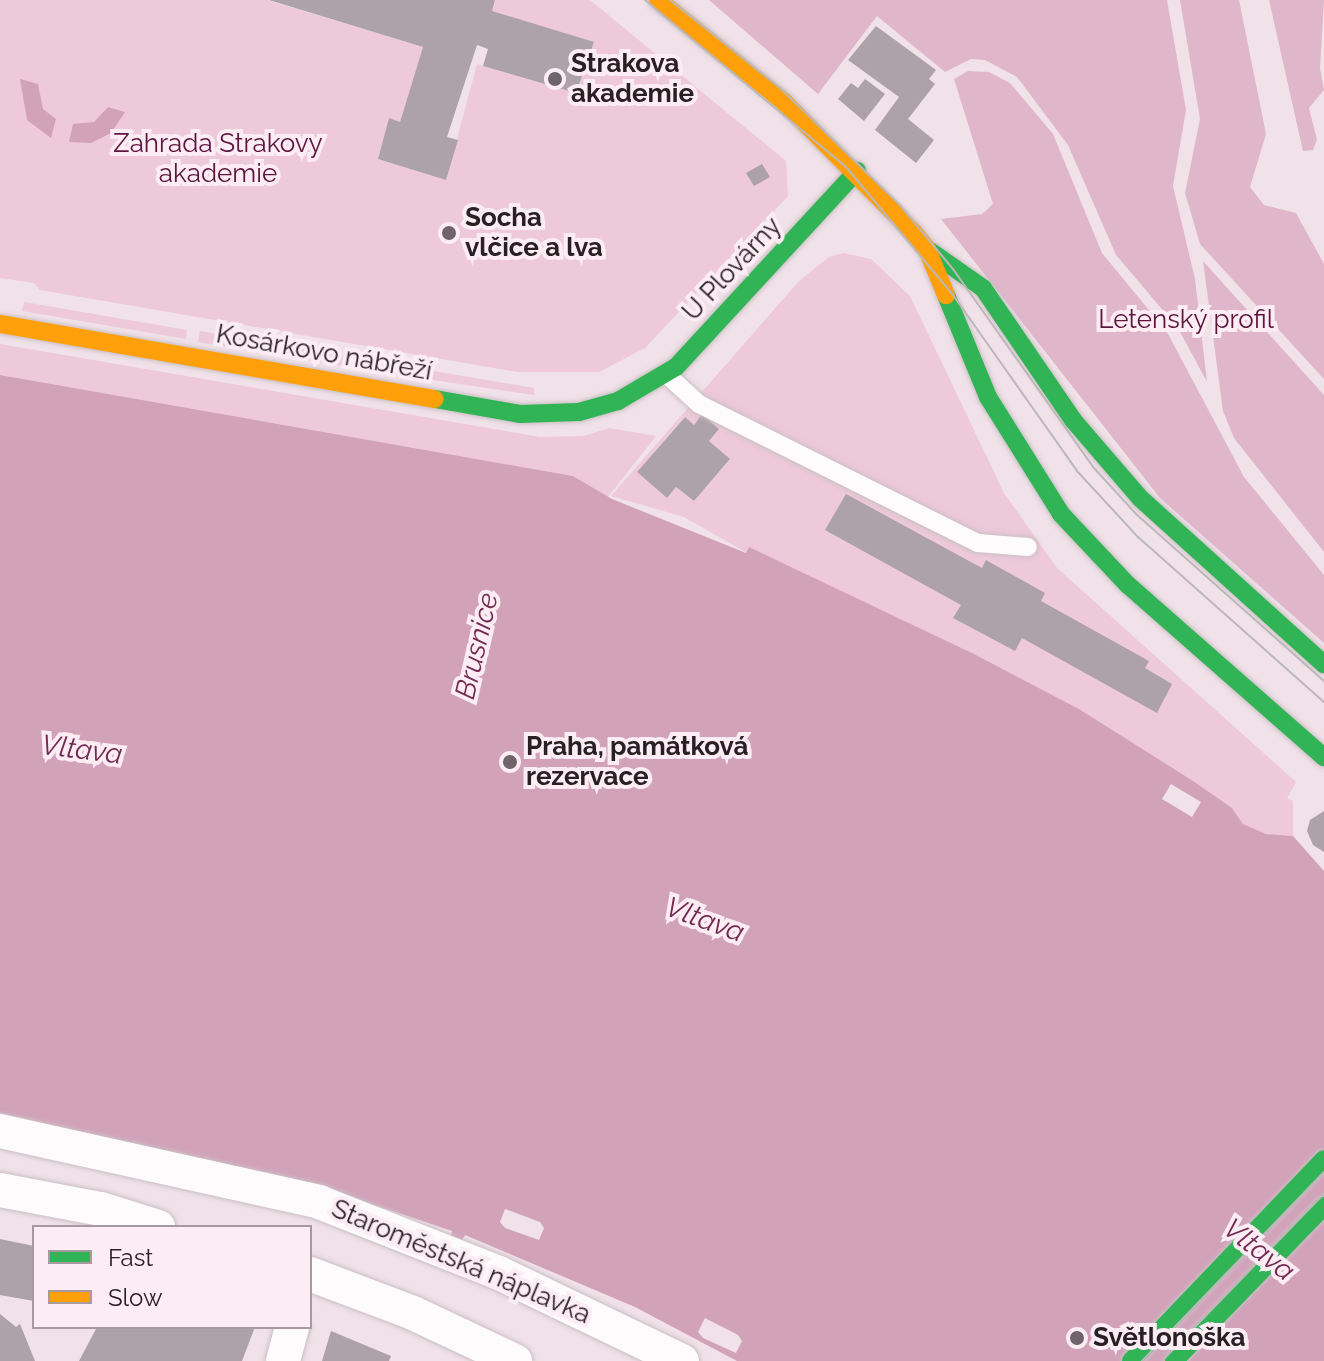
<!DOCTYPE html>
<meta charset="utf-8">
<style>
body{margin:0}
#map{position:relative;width:1324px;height:1361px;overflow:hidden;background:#f0e2e8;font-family:Raleway,sans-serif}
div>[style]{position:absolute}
.green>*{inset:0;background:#edc9d9}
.forest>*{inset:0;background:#e0b7ca}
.water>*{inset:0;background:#d2a2b9}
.pier>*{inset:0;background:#f0e2e8}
.building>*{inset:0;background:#ada2a7}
.roads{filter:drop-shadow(0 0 2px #cabfc4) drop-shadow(0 0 2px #cabfc4)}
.lane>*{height:18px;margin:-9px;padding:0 9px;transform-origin:9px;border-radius:9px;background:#fdfbfc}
.street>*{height:34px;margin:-17px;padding:0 17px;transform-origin:17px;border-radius:17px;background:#fdfbfc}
.fast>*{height:18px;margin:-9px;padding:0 9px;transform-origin:9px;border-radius:9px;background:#30b455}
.slow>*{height:18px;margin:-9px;padding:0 9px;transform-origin:9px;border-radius:9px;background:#ff9f0a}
.tram>*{height:2px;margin:-1px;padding:0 1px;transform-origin:1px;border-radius:1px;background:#bbb8b9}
.dots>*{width:22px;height:22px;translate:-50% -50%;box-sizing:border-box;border:4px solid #fcecf3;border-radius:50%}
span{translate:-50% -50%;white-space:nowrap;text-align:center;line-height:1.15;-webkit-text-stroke:8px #fcecf3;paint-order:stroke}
.poi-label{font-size:26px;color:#292024;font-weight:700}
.left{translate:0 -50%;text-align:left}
.park-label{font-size:26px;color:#5d143e}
.street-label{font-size:26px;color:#292024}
.water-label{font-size:28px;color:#732951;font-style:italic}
.legend{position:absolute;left:32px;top:1225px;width:280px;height:104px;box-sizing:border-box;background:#fcecf3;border:2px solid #a89aa0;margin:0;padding:10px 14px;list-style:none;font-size:24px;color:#292024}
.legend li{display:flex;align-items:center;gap:16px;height:40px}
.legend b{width:40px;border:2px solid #a89aa0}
</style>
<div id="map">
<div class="green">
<div style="clip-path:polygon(0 0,267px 0,423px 47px,400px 122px,389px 119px,378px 159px,446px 180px,477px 64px,576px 93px,593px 42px,492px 11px,495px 0,590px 0,786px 161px,788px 196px,645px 348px,599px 372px,518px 372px,40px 290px,34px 283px,0 278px)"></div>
<div style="clip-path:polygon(evenodd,843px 253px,871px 259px,910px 296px,1004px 493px,1057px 568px,1296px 782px,1287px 798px,1293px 801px,1293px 836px,1266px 834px,1243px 824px,1232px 808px,1079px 709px,974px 654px,750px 548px,747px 553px,684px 517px,611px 496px,799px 281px,829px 257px,843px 253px,702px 415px,719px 429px,709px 441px,730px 460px,694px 501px,676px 487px,667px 498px,637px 472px,684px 417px,694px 425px,702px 415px)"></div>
<div style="clip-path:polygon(24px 302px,187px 330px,186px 339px,22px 311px)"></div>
<div style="clip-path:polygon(200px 331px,357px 358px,355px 368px,198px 342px)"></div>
<div style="clip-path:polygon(0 344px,540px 437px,584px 436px,609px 428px,656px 436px,608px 497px,573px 476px,0 375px)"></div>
<div style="clip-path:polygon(369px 360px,534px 388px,534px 395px,366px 370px)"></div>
</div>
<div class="forest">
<div style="clip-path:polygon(709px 0,1167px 0,1186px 110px,1173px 186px,1195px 279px,1207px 382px,1178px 328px,1116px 255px,1068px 145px,1017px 77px,985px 60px,971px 59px,945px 72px,877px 16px,818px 94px)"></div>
<div style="clip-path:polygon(1180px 0,1239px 0,1266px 134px,1250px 187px,1264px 205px,1296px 213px,1324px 264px,1324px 379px,1200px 244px,1185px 193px,1200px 119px)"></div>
<div style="clip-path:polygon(1269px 0,1324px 0,1320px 68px,1324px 90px,1309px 108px,1317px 140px,1313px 150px,1303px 151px)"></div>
<div style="clip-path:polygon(968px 71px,989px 72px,1010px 83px,1053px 134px,1102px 253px,1167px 332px,1244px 477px,1324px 575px,1324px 643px,1160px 498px,941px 219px,982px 214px,993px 204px,954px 79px)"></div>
<div style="clip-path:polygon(1203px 261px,1324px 395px,1324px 552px,1234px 438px,1223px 411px)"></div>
</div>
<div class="water">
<div style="clip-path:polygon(20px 79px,38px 84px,43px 109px,56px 119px,51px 138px,27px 120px)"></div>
<div style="clip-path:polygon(108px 107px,125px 112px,111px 133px,91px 143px,69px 142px,73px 124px,94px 122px)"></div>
<div style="clip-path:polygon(0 375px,573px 476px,612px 499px,746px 553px,749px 547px,974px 654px,1079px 709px,1193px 781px,1232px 808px,1243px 824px,1266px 834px,1293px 836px,1324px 871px,1324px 1361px,737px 1361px,635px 1307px,465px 1235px,462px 1240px,451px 1236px,452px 1231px,321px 1187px,0 1113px)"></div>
</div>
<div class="pier">
<div style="clip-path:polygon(1171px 784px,1201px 802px,1192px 817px,1162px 799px)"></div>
<div style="clip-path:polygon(505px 1209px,540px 1222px,544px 1228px,539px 1240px,505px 1228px,500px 1222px)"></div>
<div style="clip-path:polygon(705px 1318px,738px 1335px,742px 1341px,736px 1353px,703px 1338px,698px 1332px)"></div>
</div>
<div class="building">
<div style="clip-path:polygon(269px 0,495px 0,492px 11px,594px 42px,576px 93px,483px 66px,488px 49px,477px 45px,447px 137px,458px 140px,446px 180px,378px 159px,389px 118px,400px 122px,423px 47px)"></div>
<div style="clip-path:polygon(876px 26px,936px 70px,929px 79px,935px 84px,908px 119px,934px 140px,916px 163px,875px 130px,899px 97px,848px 60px)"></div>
<div style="clip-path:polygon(865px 79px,885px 94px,864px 121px,838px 99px,851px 83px,858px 88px)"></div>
<div style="clip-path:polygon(762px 164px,770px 177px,754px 186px,746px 173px)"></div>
<div style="clip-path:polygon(702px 414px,719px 429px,709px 441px,730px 459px,694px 501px,676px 487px,667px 498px,637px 472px,685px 417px,694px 425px)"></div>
<div style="clip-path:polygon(846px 494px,982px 568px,986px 560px,1045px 593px,1041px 601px,1149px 661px,1145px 668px,1172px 684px,1157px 713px,1022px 638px,1015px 651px,953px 618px,961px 605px,825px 530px)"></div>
<div style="clip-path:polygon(1324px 811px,1324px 852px,1313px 845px,1307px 831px,1310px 820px)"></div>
<div style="clip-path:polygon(0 1239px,34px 1246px,34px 1301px,0 1295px)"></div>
<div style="clip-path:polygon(0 1314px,16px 1327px,20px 1324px,35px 1361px,0 1361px)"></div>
<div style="clip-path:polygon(97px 1327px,255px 1327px,242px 1361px,79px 1361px)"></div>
<div style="clip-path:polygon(331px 1331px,391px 1356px,389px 1361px,322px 1361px)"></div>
</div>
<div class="roads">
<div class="lane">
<div style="left:666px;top:374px;width:45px;rotate:42.3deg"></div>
<div style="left:699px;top:404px;width:312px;rotate:26.5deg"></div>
<div style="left:978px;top:543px;width:50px;rotate:4.6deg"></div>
</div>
<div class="street">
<div style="left:0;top:1131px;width:327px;rotate:12.5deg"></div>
<div style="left:319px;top:1202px;width:193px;rotate:21.5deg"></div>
<div style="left:499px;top:1273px;width:203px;rotate:25.7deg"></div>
<div style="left:0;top:1190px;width:103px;rotate:10.7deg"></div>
<div style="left:101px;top:1209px;width:60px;rotate:17.5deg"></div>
<div style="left:310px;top:1274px;width:110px;rotate:20.7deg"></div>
<div style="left:413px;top:1313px;width:113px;rotate:25.2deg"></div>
<div style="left:283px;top:1361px;width:35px;rotate:-75deg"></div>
</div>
<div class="fast">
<div style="left:927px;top:249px;width:68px;rotate:34.9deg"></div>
<div style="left:983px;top:288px;width:160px;rotate:55.7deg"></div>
<div style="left:1073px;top:420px;width:103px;rotate:49.3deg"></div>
<div style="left:1140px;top:498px;width:248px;rotate:42.1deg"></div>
<div style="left:946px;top:295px;width:110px;rotate:67.6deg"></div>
<div style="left:988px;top:397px;width:138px;rotate:58deg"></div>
<div style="left:1061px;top:514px;width:98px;rotate:46.7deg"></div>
<div style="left:1128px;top:585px;width:261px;rotate:41.3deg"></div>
<div style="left:435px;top:399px;width:86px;rotate:10deg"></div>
<div style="left:520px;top:414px;width:59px;rotate:-1.9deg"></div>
<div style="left:579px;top:412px;width:41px;rotate:-15.8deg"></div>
<div style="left:618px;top:401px;width:67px;rotate:-30.4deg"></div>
<div style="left:676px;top:367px;width:267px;rotate:-47.3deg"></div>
<div style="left:1131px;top:1361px;width:279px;rotate:-46.3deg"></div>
<div style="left:1174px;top:1361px;width:216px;rotate:-45.9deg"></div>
</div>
<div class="slow">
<div style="left:658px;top:0;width:162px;rotate:39deg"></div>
<div style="left:784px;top:102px;width:185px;rotate:45.2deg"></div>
<div style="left:914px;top:233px;width:21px;rotate:51deg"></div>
<div style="left:927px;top:249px;width:50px;rotate:67.6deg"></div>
<div style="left:0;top:324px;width:441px;rotate:9.8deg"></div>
</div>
</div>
<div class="tram">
<div style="left:645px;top:0;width:261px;rotate:39.7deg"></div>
<div style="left:846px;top:167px;width:167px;rotate:50.1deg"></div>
<div style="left:953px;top:295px;width:215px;rotate:54.8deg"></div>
<div style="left:1077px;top:471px;width:90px;rotate:47.3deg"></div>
<div style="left:1138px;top:537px;width:249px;rotate:41.6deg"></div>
<div style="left:670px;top:0;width:142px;rotate:38.7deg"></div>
<div style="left:781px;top:89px;width:165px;rotate:44.3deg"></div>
<div style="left:899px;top:204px;width:85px;rotate:50.3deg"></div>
<div style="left:953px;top:269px;width:242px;rotate:54.7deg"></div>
<div style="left:1093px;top:467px;width:64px;rotate:47.5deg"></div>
<div style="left:1136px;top:514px;width:251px;rotate:41.6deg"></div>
<div style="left:1142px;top:1361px;width:262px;rotate:-46.1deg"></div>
<div style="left:1162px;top:1361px;width:233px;rotate:-45.9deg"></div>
</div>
<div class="dots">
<div style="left:555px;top:79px;background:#6f6469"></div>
<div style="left:449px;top:233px;background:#6f6469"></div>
<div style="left:510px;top:762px;background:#6f6469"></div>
<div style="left:1077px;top:1338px;background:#6f6469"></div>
</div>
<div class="poi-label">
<span class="left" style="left:571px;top:79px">Strakova<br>akademie</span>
<span class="left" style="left:465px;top:233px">Socha<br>vlčice a lva</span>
<span class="left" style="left:526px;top:762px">Praha, památková<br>rezervace</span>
<span class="left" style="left:1093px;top:1338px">Světlonoška</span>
</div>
<div class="park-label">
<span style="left:218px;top:159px">Zahrada Strakovy<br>akademie</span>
<span style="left:1186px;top:320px">Letenský profil</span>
</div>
<div class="street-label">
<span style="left:732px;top:269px;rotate:-47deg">U Plovárny</span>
<span style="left:324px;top:353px;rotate:10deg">Kosárkovo nábřeží</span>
<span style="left:461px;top:1262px;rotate:23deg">Staroměstská náplavka</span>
</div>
<div class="water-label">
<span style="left:477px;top:646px;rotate:-77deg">Brusnice</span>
<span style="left:82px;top:750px;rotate:7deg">Vltava</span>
<span style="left:705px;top:920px;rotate:20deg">Vltava</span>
<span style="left:1259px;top:1250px;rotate:38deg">Vltava</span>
</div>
<ul class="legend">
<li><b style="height:10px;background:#30b455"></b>Fast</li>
<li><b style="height:10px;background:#ff9f0a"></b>Slow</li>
</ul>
</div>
